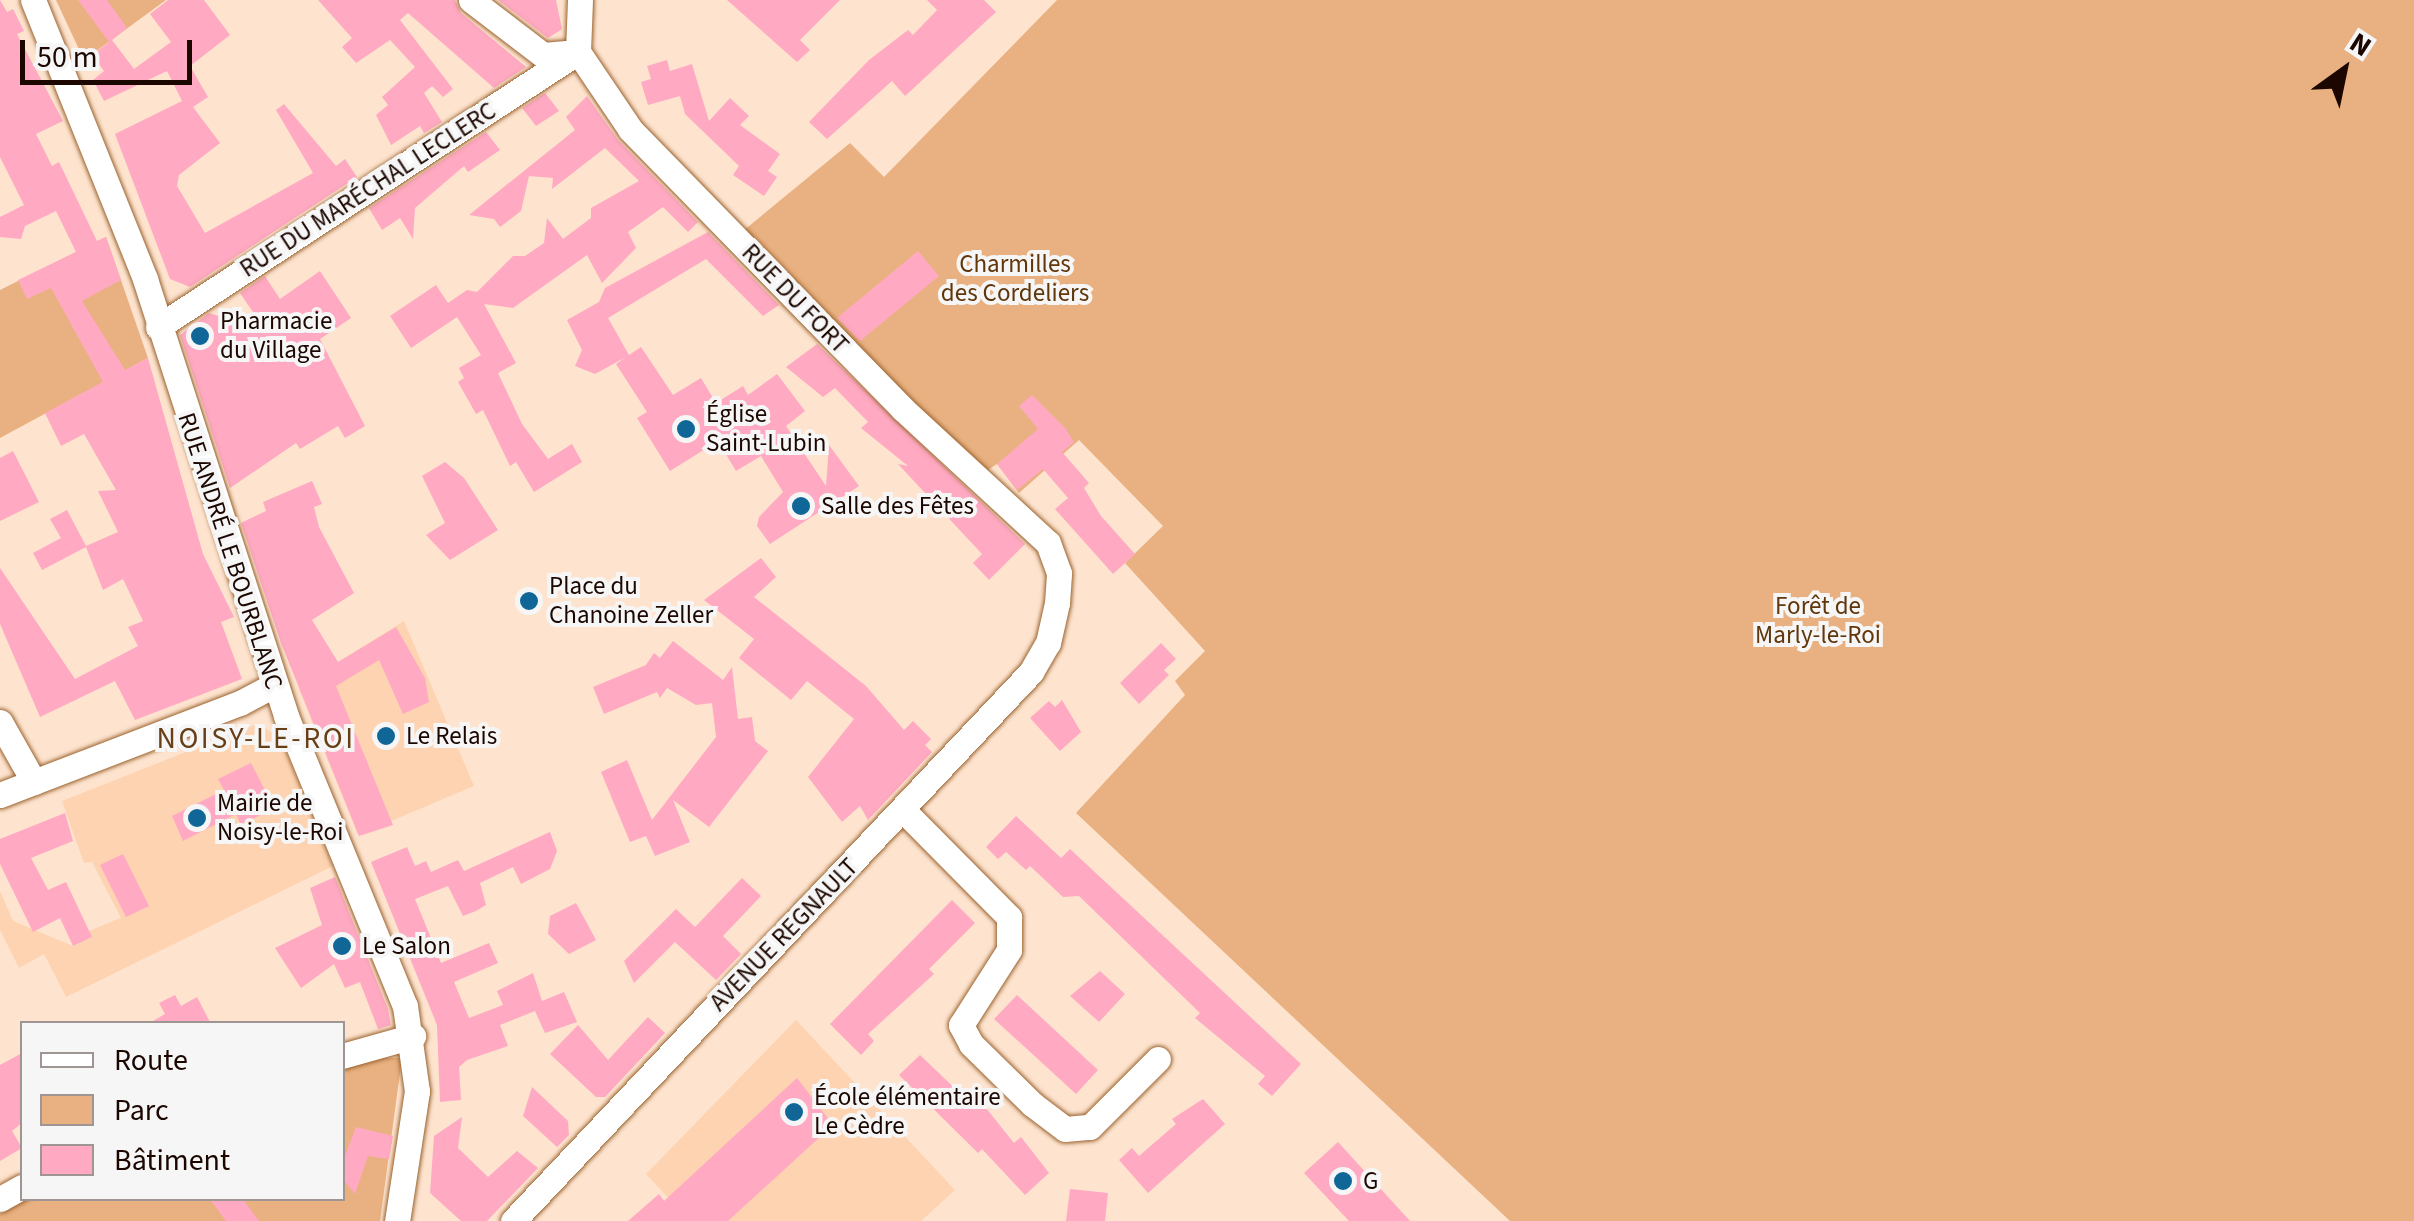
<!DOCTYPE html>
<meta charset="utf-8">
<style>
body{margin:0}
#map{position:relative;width:2414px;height:1221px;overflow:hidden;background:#fee4cf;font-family:"Source Sans 3",sans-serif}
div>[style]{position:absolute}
.built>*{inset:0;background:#fdd3b1}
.green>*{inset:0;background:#e9b181}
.building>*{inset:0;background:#ffa9c2}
.roads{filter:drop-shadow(0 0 2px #9a622d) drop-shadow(0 0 2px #9a622d)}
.minor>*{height:25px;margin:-12.5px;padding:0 12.5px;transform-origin:12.5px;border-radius:12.5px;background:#fff}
.dots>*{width:28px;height:28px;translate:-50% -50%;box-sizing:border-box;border:5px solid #f6f6f6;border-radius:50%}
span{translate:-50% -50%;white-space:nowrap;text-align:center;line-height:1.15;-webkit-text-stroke:8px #f6f6f6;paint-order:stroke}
.street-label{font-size:25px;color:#1c0700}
.park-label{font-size:25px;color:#60360a}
.poi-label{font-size:25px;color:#1c0700}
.left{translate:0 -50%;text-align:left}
.quarter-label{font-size:30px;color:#683e16;letter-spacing:2.5px}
.legend{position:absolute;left:20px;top:1021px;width:325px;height:180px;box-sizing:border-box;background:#f6f6f6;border:2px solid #9f9694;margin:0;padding:12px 18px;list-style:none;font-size:30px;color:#1c0700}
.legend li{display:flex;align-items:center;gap:20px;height:50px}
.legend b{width:50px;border:2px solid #9f9694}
.north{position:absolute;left:2294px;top:20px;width:100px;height:100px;-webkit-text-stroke:8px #f6f6f6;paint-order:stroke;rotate:33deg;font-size:28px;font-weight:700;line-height:40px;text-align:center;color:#1c0700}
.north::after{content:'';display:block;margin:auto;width:35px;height:45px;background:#1c0700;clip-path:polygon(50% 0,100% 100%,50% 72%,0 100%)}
.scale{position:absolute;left:20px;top:40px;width:172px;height:45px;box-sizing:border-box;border:5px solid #1c0700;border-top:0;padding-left:12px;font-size:30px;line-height:35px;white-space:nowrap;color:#1c0700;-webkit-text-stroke:8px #f6f6f6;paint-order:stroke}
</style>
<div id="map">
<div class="built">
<div style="clip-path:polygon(404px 621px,474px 786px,358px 835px,298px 687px)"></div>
<div style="clip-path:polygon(259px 723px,281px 740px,333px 866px,66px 997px,44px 954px,19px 968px,0 930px,0 891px,13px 921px,73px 946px,91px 937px,89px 931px,121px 918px,92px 862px,84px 863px,62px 801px)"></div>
<div style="clip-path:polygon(796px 1020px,955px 1190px,921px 1221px,690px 1221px,646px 1174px)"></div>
</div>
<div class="green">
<div style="clip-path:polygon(56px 0,166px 0,84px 60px)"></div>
<div style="clip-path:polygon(1057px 0,2414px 0,2414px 1221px,1510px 1221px,1076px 813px,1185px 695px,1175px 681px,1205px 651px,1125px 563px,1163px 526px,1079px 440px,1019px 493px,997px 464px,985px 472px,911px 409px,743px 231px,850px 143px,884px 177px)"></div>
<div style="clip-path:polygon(106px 237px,148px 358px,0 438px,0 290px)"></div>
<div style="clip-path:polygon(381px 1058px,402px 1058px,380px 1221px,0 1221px,0 1214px,27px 1198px,342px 1198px,343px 1069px)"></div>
</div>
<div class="building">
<div style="clip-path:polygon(0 0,7px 12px,13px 9px,24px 31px,17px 34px,63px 121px,36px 134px,52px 166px,59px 162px,97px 241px,106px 237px,121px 280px,82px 301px,125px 370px,148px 358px,203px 554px,234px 617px,221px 622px,242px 679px,135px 720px,115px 681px,40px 717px,0 624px,0 568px,75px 679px,138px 646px,128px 627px,143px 621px,123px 579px,103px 590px,86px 547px,42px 570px,33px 553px,61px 538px,50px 519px,67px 510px,86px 546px,118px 532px,98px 491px,116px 490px,84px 434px,61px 446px,45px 413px,103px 382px,51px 288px,27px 299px,18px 280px,76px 252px,56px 211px,25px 226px,21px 239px,0 237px,0 217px,24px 205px,0 157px)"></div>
<div style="clip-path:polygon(78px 0,107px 0,127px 28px,112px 40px,134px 69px,171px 42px,150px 14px,168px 0,204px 0,230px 35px,190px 66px,208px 97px,193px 107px,220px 143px,179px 175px,177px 186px,205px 233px,313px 173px,276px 110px,284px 104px,336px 166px,345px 159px,357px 177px,190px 287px,170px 279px,115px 134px,182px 101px,167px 71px,104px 101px,93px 80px,104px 71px,92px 55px,109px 42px)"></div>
<div style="clip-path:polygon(318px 0,455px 0,461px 13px,526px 67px,494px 88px,408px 13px,400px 20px,453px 89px,443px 97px,432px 86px,424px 93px,442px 122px,424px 133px,420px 126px,391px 145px,376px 115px,388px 105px,382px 97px,415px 67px,390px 40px,356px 63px,342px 47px,352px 38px)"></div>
<div style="clip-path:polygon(498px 0,556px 0,562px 29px,548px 38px)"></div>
<div style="clip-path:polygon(727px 0,840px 0,800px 40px,810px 50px,797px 62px)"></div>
<div style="clip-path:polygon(927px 0,984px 0,996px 12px,905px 96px,892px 81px,827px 139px,809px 122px,869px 60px,908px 30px,913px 35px,937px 10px)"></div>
<div style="clip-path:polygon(667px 60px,670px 71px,692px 64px,709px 121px,730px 98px,749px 116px,740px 125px,780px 154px,768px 171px,777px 177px,764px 196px,733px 175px,739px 166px,685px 114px,680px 96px,648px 105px,641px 82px,651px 79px,647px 66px)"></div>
<div style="clip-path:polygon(545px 93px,559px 111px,536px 126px,522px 108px)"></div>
<div style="clip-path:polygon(587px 96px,618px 140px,698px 222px,688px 232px,663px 207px,628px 232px,636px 248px,602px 283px,587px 255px,513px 308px,484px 304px,516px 363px,498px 373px,522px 424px,548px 459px,572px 444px,582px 462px,534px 492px,516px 462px,510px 466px,483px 410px,476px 414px,458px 382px,464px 378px,459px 368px,481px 355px,457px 317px,411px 348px,390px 316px,436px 285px,448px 303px,467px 290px,477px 292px,513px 256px,525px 256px,544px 243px,547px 218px,563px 239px,591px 218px,591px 208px,639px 181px,605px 148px,552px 189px,553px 178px,529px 176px,521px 211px,500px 227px,494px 219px,469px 215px,575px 130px,566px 117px)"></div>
<div style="clip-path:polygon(486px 132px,500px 150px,468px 172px,464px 166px,415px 208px,413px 239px,400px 218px,382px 230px,369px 208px)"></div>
<div style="clip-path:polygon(708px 232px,779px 305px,763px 316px,706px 259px,608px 318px,629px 355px,641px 347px,673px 395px,701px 378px,716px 403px,743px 386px,748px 395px,777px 374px,805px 411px,786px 426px,826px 486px,829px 445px,859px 486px,770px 544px,757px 526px,759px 517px,783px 492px,761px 456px,736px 471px,718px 441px,670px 471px,637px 418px,647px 412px,616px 364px,626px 357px,595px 374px,575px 366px,582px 350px,567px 320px,599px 302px,605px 288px)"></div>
<div style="clip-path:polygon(918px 251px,939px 276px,860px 341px,837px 318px)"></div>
<div style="clip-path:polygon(320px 271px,351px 318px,320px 339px,365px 426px,345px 438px,338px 426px,300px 449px,296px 443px,230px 488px,180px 335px,209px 313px,266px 331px,240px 293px,265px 276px,280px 299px)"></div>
<div style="clip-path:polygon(817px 344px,1025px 544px,989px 580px,973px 563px,982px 554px,898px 464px,908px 466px,861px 428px,868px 422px,835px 388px,823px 397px,786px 367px)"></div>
<div style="clip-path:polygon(1032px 395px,1066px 429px,1074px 442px,1062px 452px,1089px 483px,1084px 488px,1101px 516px,1135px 554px,1113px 574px,1055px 509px,1068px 498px,1043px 469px,1017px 490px,997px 464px,1038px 429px,1019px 406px)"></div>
<div style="clip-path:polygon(13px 451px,39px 502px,0 521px,0 458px)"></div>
<div style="clip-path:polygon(445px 462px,464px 478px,498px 530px,450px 560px,426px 535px,445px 523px,422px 476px)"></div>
<div style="clip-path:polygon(312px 481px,322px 504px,314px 507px,319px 527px,354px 593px,312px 620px,338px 662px,396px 627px,425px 678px,429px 702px,403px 714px,379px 660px,336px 686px,393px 825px,359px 836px,281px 643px,241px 523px,266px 511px,263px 502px)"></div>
<div style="clip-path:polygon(761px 558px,776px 577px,754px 597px,866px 686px,904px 730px,913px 721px,931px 739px,925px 745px,932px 752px,868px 820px,860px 806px,842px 822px,808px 777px,854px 719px,807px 681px,791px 700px,739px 658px,754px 639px,704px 600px)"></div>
<div style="clip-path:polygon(673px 641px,723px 680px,732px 667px,738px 719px,752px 717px,755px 741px,768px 751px,709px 827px,673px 800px,690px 842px,655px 856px,646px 836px,630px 842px,601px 772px,627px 760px,652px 820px,716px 737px,712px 703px,696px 705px,667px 688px,660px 698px,657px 692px,604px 714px,593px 687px,646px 665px,654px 653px,660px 658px)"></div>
<div style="clip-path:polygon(1161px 643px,1176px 659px,1164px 670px,1169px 675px,1139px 704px,1120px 683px)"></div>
<div style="clip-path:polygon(1062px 700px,1081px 732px,1060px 751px,1030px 718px,1049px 701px,1055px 707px)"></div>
<div style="clip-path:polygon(251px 763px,274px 808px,241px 825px,236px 814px,183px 841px,172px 816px,224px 790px,218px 779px)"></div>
<div style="clip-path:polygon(65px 813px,73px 841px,31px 858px,48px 890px,66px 882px,92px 937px,73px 946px,60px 918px,33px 932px,0 864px,0 839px)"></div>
<div style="clip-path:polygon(1016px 816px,1061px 858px,1070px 849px,1301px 1064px,1272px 1096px,1258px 1084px,1265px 1076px,1195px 1018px,1200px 1013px,1079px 896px,1063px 897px,1030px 866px,1026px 870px,1006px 852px,998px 859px,986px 847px)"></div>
<div style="clip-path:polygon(550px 832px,557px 851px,550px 869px,521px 884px,513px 867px,480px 883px,486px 905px,476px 911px,463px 916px,448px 886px,415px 899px,441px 963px,489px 943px,498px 963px,454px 982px,469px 1018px,503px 1005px,497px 991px,533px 973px,542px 1001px,564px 992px,577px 1022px,545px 1033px,535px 1011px,500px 1025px,508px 1046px,467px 1060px,459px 1067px,461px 1100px,440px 1102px,437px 1025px,371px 862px,407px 847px,415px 866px,426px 861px,431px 872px,458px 860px,464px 871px)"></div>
<div style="clip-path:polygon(123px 854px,149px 906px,126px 917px,100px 865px)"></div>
<div style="clip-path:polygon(335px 877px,388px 1009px,391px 1025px,378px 1029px,360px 982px,345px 988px,334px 964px,301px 988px,275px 948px,322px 925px,310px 888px)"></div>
<div style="clip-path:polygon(742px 878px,761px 896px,723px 936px,741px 954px,716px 980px,675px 942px,634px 983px,624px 961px,676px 909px,695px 927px)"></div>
<div style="clip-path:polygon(952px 900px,975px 923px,929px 969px,934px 974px,868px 1034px,874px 1041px,861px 1055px,830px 1024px)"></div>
<div style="clip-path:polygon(576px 903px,596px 940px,569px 954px,548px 934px,550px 916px)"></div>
<div style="clip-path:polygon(1100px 971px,1125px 994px,1099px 1022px,1070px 996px)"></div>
<div style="clip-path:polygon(175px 995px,181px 1006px,197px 997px,211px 1024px,148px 1024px,165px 1014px,159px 1003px)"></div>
<div style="clip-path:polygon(1017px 995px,1098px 1070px,1076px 1094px,994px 1019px)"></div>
<div style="clip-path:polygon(648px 1017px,665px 1033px,605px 1097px,596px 1097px,550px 1054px,578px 1025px,608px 1060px)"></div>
<div style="clip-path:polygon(22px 1053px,22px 1123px,12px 1131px,22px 1148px,0 1161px,0 1065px)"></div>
<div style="clip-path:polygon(920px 1055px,967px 1100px,974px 1093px,1014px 1143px,1021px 1137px,1049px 1173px,1025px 1195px,982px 1149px,978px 1153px,899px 1075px)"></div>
<div style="clip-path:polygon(797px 1078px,833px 1125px,728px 1221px,628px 1221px,659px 1194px,664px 1201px)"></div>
<div style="clip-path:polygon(532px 1087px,568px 1121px,569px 1135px,557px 1147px,523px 1116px)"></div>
<div style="clip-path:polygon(1203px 1099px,1225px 1124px,1148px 1193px,1119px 1160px,1132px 1148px,1139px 1156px,1176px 1124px,1172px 1119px)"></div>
<div style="clip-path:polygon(462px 1117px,458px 1148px,488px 1177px,517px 1151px,538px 1168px,487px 1221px,461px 1221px,430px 1193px,434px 1136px)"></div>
<div style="clip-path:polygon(356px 1127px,393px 1136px,389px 1159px,368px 1156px,355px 1194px,342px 1178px,342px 1164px)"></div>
<div style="clip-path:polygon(1338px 1142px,1410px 1221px,1349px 1221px,1304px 1173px)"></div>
<div style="clip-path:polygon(1070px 1189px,1108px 1193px,1105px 1221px,1066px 1221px)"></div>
<div style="clip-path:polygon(209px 1198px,242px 1198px,259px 1221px,226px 1221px)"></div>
</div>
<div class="roads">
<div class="minor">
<div style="left:33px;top:0;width:301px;rotate:68.1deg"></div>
<div style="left:145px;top:279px;width:459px;rotate:72.1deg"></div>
<div style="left:286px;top:716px;width:313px;rotate:67.7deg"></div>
<div style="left:405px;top:1006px;width:86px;rotate:82deg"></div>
<div style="left:417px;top:1091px;width:132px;rotate:98.7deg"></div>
<div style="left:471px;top:0;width:91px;rotate:37.4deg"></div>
<div style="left:543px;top:55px;width:35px;rotate:-5deg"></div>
<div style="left:578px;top:52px;width:52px;rotate:-87.8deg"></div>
<div style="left:158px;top:327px;width:502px;rotate:-33.22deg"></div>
<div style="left:0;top:722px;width:69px;rotate:60.5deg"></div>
<div style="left:0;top:795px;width:257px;rotate:-21deg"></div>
<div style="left:240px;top:703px;width:40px;rotate:-28deg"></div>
<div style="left:903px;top:810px;width:151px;rotate:45.3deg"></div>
<div style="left:1009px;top:917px;width:33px;rotate:90deg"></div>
<div style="left:1009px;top:950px;width:89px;rotate:122.6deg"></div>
<div style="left:961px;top:1025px;width:21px;rotate:62deg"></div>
<div style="left:971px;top:1044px;width:86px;rotate:44.5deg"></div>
<div style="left:1032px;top:1104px;width:41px;rotate:37.1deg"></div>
<div style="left:1065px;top:1129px;width:25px;rotate:-5deg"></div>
<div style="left:1090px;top:1127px;width:96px;rotate:-45deg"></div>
<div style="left:342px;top:1056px;width:74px;rotate:-15.7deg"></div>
<div style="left:0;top:1199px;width:25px;rotate:-29deg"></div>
<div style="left:513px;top:1221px;width:755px;rotate:-46.66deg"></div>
<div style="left:1031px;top:672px;width:34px;rotate:-60deg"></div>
<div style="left:1048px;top:643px;width:41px;rotate:-77.3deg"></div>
<div style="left:1057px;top:603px;width:30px;rotate:-86deg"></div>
<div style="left:1059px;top:573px;width:32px;rotate:-110deg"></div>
<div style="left:1048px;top:543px;width:197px;rotate:-137.3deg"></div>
<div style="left:903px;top:409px;width:391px;rotate:-134.3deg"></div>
<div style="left:630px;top:129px;width:93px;rotate:-124deg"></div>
</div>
</div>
<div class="dots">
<div style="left:200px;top:336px;background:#106697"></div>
<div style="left:686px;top:429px;background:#106697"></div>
<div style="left:801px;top:506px;background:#106697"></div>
<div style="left:529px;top:601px;background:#106697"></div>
<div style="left:386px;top:736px;background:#106697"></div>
<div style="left:197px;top:818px;background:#106697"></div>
<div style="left:342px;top:946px;background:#106697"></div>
<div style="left:794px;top:1112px;background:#106697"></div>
<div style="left:1343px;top:1181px;background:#106697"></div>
</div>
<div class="street-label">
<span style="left:368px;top:190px;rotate:-33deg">RUE DU MARÉCHAL LECLERC</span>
<span style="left:795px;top:299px;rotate:46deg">RUE DU FORT</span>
<span style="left:230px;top:551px;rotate:72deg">RUE ANDRÉ LE BOURBLANC</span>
<span style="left:784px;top:935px;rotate:-46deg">AVENUE REGNAULT</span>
</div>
<div class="park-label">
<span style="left:1015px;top:279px">Charmilles<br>des Cordeliers</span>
<span style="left:1818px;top:621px">Forêt de<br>Marly-le-Roi</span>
</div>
<div class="poi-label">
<span class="left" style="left:220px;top:336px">Pharmacie<br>du Village</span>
<span class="left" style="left:706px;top:429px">Église<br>Saint-Lubin</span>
<span class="left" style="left:821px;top:506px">Salle des Fêtes</span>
<span class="left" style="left:549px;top:601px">Place du<br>Chanoine Zeller</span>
<span class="left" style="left:406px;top:736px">Le Relais</span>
<span class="left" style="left:217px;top:818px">Mairie de<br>Noisy-le-Roi</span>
<span class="left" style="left:362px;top:946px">Le Salon</span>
<span class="left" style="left:814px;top:1112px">École élémentaire<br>Le Cèdre</span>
<span class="left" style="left:1363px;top:1181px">G</span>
</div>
<div class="quarter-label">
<span style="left:256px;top:739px">NOISY-LE-ROI</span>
</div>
<ul class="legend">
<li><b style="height:12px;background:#fff"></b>Route</li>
<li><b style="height:28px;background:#e9b181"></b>Parc</li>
<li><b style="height:28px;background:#ffa9c2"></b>Bâtiment</li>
</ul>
<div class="north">N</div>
<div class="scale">50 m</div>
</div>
